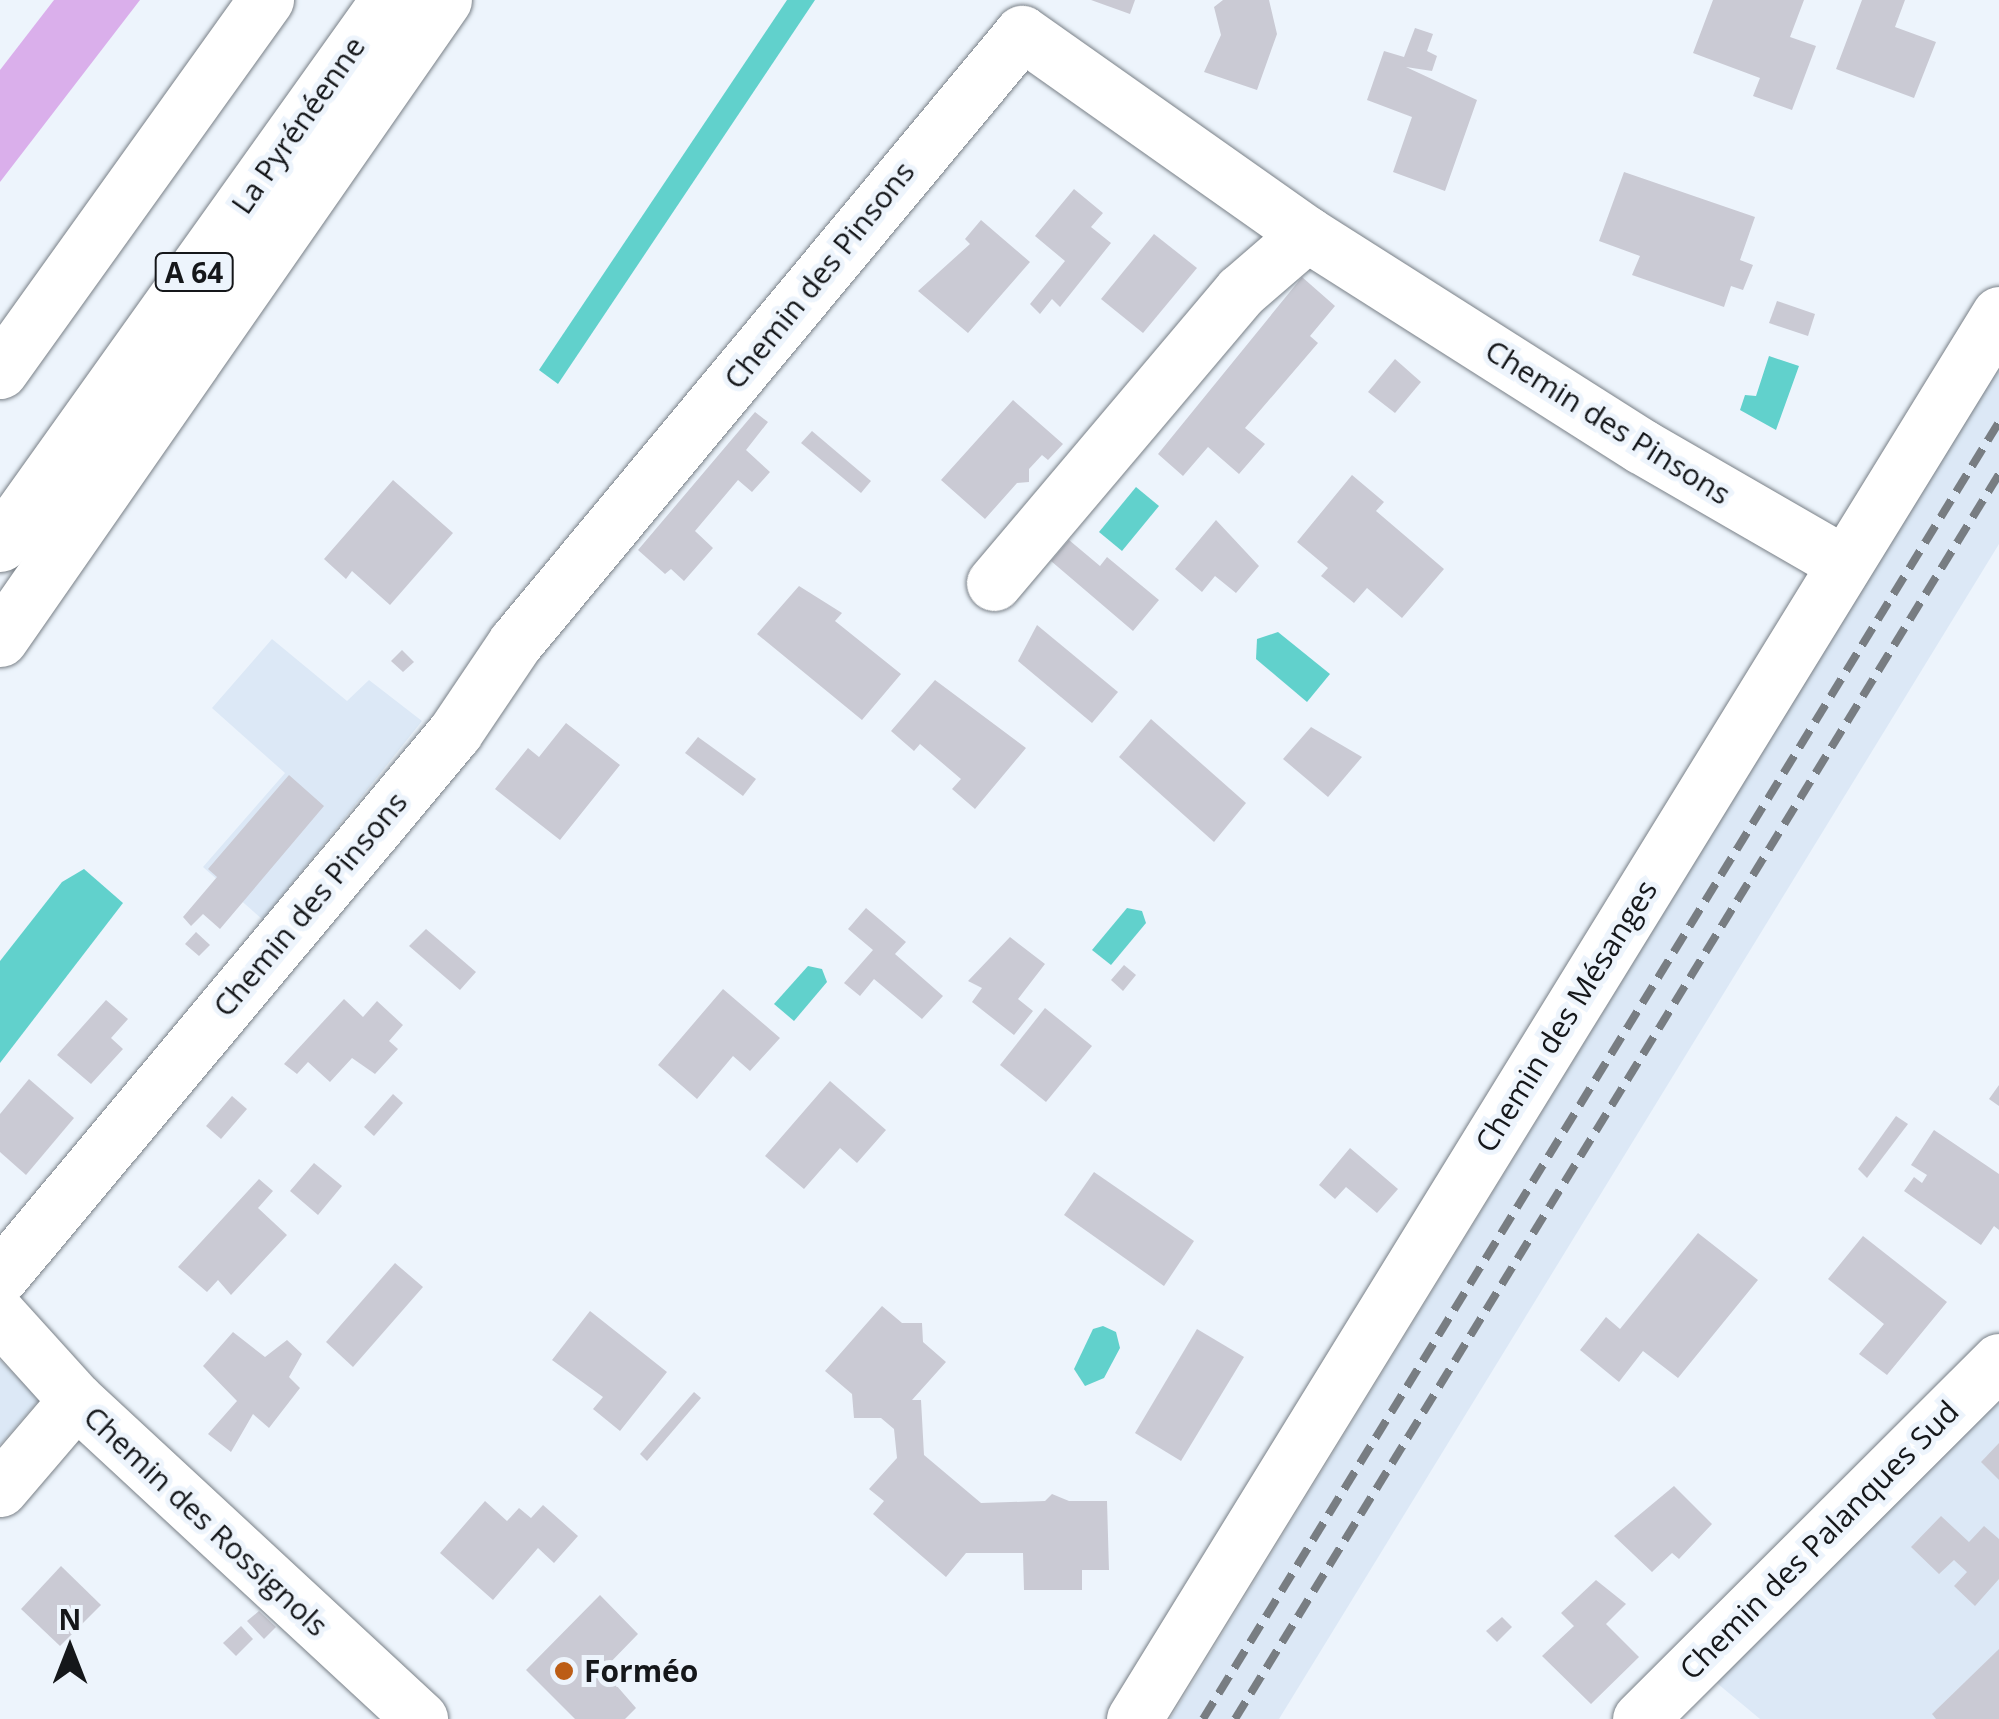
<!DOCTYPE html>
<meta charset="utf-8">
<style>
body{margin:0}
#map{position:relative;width:1999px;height:1719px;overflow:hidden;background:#edf4fc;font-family:"Open Sans",sans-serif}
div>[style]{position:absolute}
.built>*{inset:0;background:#dce8f6}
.green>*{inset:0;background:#daafeb}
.water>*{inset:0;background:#61d1cc}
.building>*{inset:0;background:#cacad4}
.roads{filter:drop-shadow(0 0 2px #798087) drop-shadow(0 0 2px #798087)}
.minor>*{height:55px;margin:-27.5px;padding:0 27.5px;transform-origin:27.5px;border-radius:27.5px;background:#fff}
.highway>*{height:55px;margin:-27.5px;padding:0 27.5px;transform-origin:27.5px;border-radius:27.5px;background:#fff}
.rail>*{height:8px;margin-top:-4px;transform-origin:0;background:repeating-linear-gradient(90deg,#787d82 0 20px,transparent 0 30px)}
.dots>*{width:28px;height:28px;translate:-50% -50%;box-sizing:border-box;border:5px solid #edf4fc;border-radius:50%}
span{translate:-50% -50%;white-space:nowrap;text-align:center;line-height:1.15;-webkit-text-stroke:10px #edf4fc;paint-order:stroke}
.shield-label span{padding:2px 8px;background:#edf4fc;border:2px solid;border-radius:8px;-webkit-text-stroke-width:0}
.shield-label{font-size:28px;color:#15171a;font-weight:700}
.street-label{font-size:30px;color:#15171a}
.poi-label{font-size:30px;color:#15171a;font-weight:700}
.left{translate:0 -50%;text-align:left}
.north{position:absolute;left:20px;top:1599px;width:100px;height:100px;-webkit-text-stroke:8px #edf4fc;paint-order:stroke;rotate:0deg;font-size:28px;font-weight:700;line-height:40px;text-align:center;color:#15171a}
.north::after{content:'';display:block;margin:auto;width:35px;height:45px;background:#15171a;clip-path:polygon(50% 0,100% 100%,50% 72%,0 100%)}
</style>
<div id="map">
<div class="built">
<div style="clip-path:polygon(1999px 366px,1999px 544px,1279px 1719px,1170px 1719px)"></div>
<div style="clip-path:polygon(272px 639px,347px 701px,369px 680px,422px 721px,263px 920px,203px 867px,285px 773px,212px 708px)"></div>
<div style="clip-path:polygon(0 1360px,40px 1399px,0 1445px)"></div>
<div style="clip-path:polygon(1999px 1377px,1999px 1719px,1760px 1719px,1706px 1674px)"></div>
</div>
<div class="green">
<div style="clip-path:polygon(54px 0,140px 0,0 182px,0 70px)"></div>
</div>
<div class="water">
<div style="clip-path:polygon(787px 0,815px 0,558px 384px,539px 370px)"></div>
<div style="clip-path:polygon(1769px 356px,1799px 366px,1776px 430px,1740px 410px,1745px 395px,1756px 396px)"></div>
<div style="clip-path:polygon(1136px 487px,1159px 506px,1122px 551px,1099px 532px)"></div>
<div style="clip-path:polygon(1278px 632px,1330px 674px,1307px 702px,1256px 659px,1257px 639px)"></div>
<div style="clip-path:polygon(84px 869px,123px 903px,0 1063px,0 961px,62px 882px)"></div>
<div style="clip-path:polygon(1127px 908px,1142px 911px,1146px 923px,1111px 965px,1092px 950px)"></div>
<div style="clip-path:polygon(808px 966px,822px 969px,827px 982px,794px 1021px,774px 1004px)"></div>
<div style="clip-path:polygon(1103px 1326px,1116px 1332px,1120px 1348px,1104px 1378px,1085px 1386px,1074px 1369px,1093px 1329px)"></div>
</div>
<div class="building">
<div style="clip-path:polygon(1091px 0,1135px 0,1130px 14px)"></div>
<div style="clip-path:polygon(1223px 0,1269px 0,1277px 34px,1257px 90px,1204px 72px,1221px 35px,1214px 7px)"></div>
<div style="clip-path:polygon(1713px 0,1804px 0,1790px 37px,1816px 46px,1792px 110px,1753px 96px,1760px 78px,1693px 53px)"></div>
<div style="clip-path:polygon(1862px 0,1905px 0,1895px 27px,1936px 42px,1914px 98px,1836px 69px)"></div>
<div style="clip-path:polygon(1415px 28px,1433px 34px,1427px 51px,1437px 56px,1432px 71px,1406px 67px,1477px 100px,1445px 191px,1393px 172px,1412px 117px,1367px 100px,1384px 51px,1404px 57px)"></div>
<div style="clip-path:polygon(1624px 172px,1755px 217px,1740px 260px,1753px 265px,1743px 290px,1731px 286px,1724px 307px,1632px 275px,1640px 256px,1599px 241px)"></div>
<div style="clip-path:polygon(1074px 189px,1103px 213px,1091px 227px,1111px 243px,1060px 307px,1052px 299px,1040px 314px,1030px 304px,1065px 261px,1035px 236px)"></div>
<div style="clip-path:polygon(981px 220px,1030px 262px,968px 333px,918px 291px,970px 244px,965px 239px)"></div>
<div style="clip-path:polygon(1154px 234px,1197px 268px,1143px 333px,1101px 299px)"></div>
<div style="clip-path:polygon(1302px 277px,1335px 306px,1310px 336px,1318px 343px,1245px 428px,1265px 444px,1239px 474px,1208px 447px,1183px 476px,1158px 454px)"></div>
<div style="clip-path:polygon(1777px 301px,1815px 314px,1808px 336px,1769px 323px)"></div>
<div style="clip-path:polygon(1395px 359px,1421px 382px,1395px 413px,1368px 392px)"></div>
<div style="clip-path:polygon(1013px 400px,1063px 444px,1048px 460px,1042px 455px,1029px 469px,1029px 482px,1017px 483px,985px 519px,941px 480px)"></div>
<div style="clip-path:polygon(755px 412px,768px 422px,746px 450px,770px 472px,752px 492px,738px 480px,695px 531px,713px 548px,684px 581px,671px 569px,665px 574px,638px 550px)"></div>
<div style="clip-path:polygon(812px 431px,871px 481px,861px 493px,801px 443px)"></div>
<div style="clip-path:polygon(1352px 475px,1384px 502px,1376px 511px,1444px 569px,1402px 618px,1367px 588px,1354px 603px,1321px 576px,1328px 568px,1297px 542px)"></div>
<div style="clip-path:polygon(393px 480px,453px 533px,390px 605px,352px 571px,346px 579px,324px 559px)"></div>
<div style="clip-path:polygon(1216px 520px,1259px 566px,1236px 593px,1215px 576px,1202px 592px,1175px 569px)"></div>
<div style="clip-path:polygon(1069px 540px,1100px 566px,1107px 557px,1159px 600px,1133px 631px,1051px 561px)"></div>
<div style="clip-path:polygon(799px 586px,842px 613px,835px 621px,901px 674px,862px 720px,757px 634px)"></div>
<div style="clip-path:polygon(1037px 625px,1118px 692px,1092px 723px,1018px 661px)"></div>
<div style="clip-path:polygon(402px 650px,414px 662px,403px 672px,391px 661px)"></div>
<div style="clip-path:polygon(935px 680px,1026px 748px,975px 809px,952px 789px,961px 779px,920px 744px,914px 751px,891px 731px)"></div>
<div style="clip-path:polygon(1151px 719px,1246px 803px,1214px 842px,1119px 757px)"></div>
<div style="clip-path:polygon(566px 723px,620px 765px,560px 840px,495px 789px,528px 748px,539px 757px)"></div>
<div style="clip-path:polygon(1311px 727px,1362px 757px,1328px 797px,1283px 759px)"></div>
<div style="clip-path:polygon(698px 737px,756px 779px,743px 796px,685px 753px)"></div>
<div style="clip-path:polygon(289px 775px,324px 806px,220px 929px,203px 914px,191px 926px,183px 917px,217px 877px,208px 869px)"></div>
<div style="clip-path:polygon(866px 908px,906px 942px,895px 954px,943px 996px,922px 1019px,874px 979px,860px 996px,844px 983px,873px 950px,848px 929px)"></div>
<div style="clip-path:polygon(426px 929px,476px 972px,460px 990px,409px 946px)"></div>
<div style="clip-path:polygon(196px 932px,210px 945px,199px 956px,185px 944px)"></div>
<div style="clip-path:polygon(1010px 937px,1045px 964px,1018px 999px,1033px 1011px,1014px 1035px,972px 1002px,982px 988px,968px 981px)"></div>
<div style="clip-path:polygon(1124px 965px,1136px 975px,1123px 991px,1111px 980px)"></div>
<div style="clip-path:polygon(723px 989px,780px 1038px,750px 1071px,733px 1056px,697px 1099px,658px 1065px)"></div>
<div style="clip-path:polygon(344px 999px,363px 1017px,377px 1001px,403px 1025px,389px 1041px,398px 1049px,375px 1074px,352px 1058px,330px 1082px,308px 1062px,297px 1074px,284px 1064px)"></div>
<div style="clip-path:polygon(106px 1000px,128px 1019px,111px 1038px,123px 1049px,91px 1084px,57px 1055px)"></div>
<div style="clip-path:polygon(1045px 1008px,1092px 1046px,1046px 1102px,1000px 1065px)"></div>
<div style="clip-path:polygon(29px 1079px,74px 1118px,26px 1175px,0 1152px,0 1114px)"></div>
<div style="clip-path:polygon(830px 1081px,886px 1130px,857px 1163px,840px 1148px,804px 1189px,765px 1156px)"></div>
<div style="clip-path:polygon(1999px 1085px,1999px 1106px,1989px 1099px)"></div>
<div style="clip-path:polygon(393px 1094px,403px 1103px,374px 1136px,364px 1127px)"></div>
<div style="clip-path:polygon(232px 1096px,247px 1109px,221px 1139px,206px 1126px)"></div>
<div style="clip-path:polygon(1896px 1116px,1908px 1124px,1867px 1178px,1858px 1169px)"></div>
<div style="clip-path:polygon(1934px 1130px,1999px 1174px,1999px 1230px,1994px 1226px,1981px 1245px,1904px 1191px,1914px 1177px,1922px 1183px,1927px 1175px,1911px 1165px)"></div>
<div style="clip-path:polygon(1350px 1148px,1398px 1189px,1377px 1213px,1346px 1187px,1335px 1199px,1319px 1185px)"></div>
<div style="clip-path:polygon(314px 1163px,342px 1186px,318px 1215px,290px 1191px)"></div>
<div style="clip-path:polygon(1094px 1172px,1194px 1241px,1164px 1286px,1064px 1215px)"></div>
<div style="clip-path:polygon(259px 1179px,273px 1191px,258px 1208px,287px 1235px,231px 1295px,218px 1280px,207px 1292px,178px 1267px)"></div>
<div style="clip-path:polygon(1698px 1233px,1758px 1280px,1678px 1378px,1643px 1351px,1619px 1382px,1580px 1350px,1606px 1317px,1620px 1329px)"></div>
<div style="clip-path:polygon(1863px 1236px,1947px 1302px,1887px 1375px,1859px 1354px,1884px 1324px,1828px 1279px)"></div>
<div style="clip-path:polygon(395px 1263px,423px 1287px,353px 1367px,326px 1342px)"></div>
<div style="clip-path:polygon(882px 1306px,902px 1323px,922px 1323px,923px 1342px,946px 1362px,912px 1400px,921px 1400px,924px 1455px,981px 1503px,1045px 1501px,1052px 1494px,1069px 1501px,1107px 1501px,1109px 1570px,1082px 1570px,1082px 1590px,1024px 1590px,1023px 1553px,966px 1553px,946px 1577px,873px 1514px,884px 1501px,869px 1489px,897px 1458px,894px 1429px,881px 1418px,854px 1418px,852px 1394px,825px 1371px)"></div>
<div style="clip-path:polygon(590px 1311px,667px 1372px,620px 1431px,593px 1409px,603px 1397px,552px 1360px)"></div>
<div style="clip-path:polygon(1197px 1329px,1244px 1357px,1181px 1461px,1135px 1433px)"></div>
<div style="clip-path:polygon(233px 1332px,265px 1357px,287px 1340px,302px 1354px,289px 1377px,300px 1388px,269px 1428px,253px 1414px,231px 1452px,208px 1434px,237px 1401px,203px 1366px)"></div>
<div style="clip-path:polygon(694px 1392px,701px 1398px,647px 1461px,640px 1454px)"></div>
<div style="clip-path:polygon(1999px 1443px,1999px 1480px,1981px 1462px)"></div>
<div style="clip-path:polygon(1674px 1486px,1712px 1524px,1679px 1559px,1672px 1553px,1652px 1572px,1614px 1536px)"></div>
<div style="clip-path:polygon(485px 1501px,507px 1521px,519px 1508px,531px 1518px,543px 1505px,578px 1536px,554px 1563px,538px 1548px,493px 1600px,440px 1553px)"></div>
<div style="clip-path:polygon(1941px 1516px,1969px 1542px,1984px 1526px,1999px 1539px,1999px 1579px,1975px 1606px,1954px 1586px,1967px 1572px,1954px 1560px,1939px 1574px,1911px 1547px)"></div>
<div style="clip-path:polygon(61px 1566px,101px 1605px,60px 1646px,21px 1609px)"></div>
<div style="clip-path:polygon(1596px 1580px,1626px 1604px,1606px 1624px,1639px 1657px,1591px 1704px,1542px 1656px,1574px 1626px,1561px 1613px)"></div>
<div style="clip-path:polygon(600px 1595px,638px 1634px,603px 1670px,636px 1708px,625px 1719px,575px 1719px,526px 1670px)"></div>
<div style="clip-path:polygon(259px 1611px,276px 1627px,264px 1639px,247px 1621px)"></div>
<div style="clip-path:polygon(1502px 1617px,1512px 1627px,1497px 1642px,1486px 1631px)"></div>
<div style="clip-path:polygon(241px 1626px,253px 1639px,236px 1656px,223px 1643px)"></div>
<div style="clip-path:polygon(1999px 1649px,1999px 1719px,1936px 1719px,1932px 1714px)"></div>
</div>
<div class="roads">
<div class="minor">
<div style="left:994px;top:583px;width:382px;rotate:-49.8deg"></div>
<div style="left:1241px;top:291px;width:87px;rotate:-40.8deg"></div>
<div style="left:0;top:1277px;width:710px;rotate:-50.14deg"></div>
<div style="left:455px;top:732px;width:107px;rotate:-56deg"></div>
<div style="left:515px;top:643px;width:793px;rotate:-50.27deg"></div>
<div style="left:1022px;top:33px;width:349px;rotate:35.2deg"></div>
<div style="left:1307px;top:234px;width:396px;rotate:32.4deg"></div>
<div style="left:1641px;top:446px;width:234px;rotate:30deg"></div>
<div style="left:0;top:1316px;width:113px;rotate:47.9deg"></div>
<div style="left:76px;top:1400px;width:469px;rotate:42.8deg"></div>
<div style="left:0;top:1489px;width:117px;rotate:-49.5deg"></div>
<div style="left:1134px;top:1719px;width:1650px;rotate:-58.38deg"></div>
<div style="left:1640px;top:1719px;width:507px;rotate:-44.92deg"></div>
</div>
<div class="highway">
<div style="left:0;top:371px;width:457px;rotate:-54.4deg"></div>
<div style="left:0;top:544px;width:668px;rotate:-54.5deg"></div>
<div style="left:0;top:639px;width:778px;rotate:-55.21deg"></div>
</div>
</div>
<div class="rail">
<div style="left:1203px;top:1719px;width:1522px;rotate:-58.46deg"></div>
<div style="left:1235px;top:1719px;width:1461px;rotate:-58.46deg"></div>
</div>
<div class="dots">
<div style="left:564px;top:1671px;background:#bc5d16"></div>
</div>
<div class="shield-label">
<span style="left:194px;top:272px">A 64</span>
</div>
<div class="street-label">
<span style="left:298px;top:125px;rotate:-55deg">La Pyrénéenne</span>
<span style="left:819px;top:275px;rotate:-51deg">Chemin des Pinsons</span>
<span style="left:1608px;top:422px;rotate:32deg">Chemin des Pinsons</span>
<span style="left:310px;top:904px;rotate:-50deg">Chemin des Pinsons</span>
<span style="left:1566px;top:1016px;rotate:-58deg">Chemin des Mésanges</span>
<span style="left:206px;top:1521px;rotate:43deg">Chemin des Rossignols</span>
<span style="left:1819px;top:1540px;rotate:-45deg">Chemin des Palanques Sud</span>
</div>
<div class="poi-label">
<span class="left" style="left:584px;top:1671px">Forméo</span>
</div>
<div class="north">N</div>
</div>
